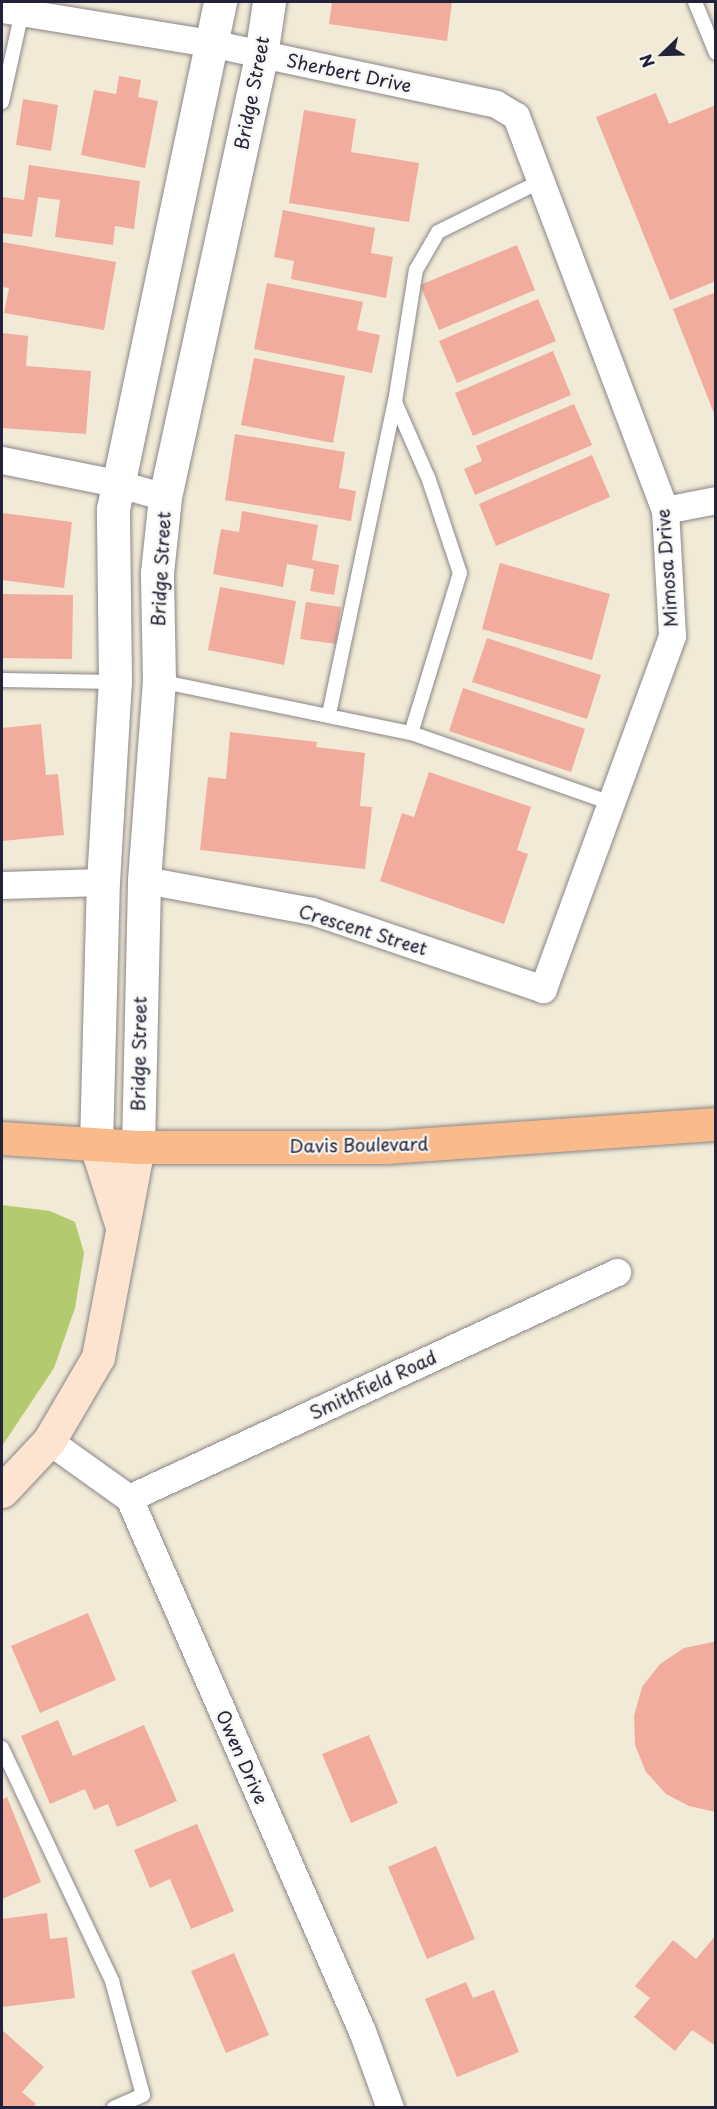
<!DOCTYPE html>
<style>
body{margin:0}
#map{position:relative;width:717px;height:2109px;overflow:hidden;background:#f1ead6;font-family:"Playpen Sans",sans-serif}
div>[style]{position:absolute}
.green>*{inset:0;background:#b4ca6e}
.building>*{inset:0;background:#f1ac9e}
.roads{filter:drop-shadow(0 0 2px #8a8688) drop-shadow(0 0 2px #8a8688)}
.service>*{height:14px;margin:-7px;padding:0 7px;transform-origin:7px;border-radius:7px;background:#fff}
.minor>*{height:27px;margin:-13.5px;padding:0 13.5px;transform-origin:13.5px;border-radius:13.5px;background:#fff}
.tertiary>*{height:33px;margin:-16.5px;padding:0 16.5px;transform-origin:16.5px;border-radius:16.5px;background:#fff}
.secondary>*{height:33px;margin:-16.5px;padding:0 16.5px;transform-origin:16.5px;border-radius:16.5px;background:#fde4d1}
.primary>*{height:33px;margin:-16.5px;padding:0 16.5px;transform-origin:16.5px;border-radius:16.5px;background:#fabb8c}
span{translate:-50% -50%;white-space:nowrap;text-align:center;line-height:1.15;-webkit-text-stroke:4.5px #f6f6f2;paint-order:stroke}
.street-label{font-size:18px;color:#22223b}
.frame{position:absolute;inset:0;border:3px solid #22223b;pointer-events:none}
.north{position:absolute;left:633px;top:24px;width:60px;height:60px;-webkit-text-stroke:4px #f6f6f2;paint-order:stroke;rotate:247deg;font-size:16px;font-weight:700;line-height:24px;text-align:center;color:#22223b}
.north::after{content:'';display:block;margin:auto;width:21px;height:27px;background:#22223b;clip-path:polygon(50% 0,100% 100%,50% 72%,0 100%)}
</style>
<div id="map">
<div class="green">
<div style="clip-path:polygon(2px 1205px,50px 1211px,75px 1222px,84px 1253px,75px 1308px,54px 1368px,2px 1446px)"></div>
</div>
<div class="building">
<div style="clip-path:polygon(332px 2px,452px 2px,447px 41px,329px 24px)"></div>
<div style="clip-path:polygon(119px 76px,141px 80px,138px 97px,158px 101px,145px 168px,81px 155px,94px 90px,116px 94px)"></div>
<div style="clip-path:polygon(656px 93px,669px 124px,716px 105px,716px 281px,670px 300px,596px 117px)"></div>
<div style="clip-path:polygon(23px 99px,58px 105px,51px 151px,16px 145px)"></div>
<div style="clip-path:polygon(304px 110px,356px 119px,351px 152px,419px 163px,409px 222px,289px 203px)"></div>
<div style="clip-path:polygon(29px 165px,140px 181px,134px 229px,115px 226px,113px 245px,55px 237px,60px 200px,38px 197px,32px 237px,2px 233px,2px 197px,24px 200px)"></div>
<div style="clip-path:polygon(283px 210px,375px 228px,371px 253px,393px 257px,386px 298px,291px 279px,294px 261px,274px 257px)"></div>
<div style="clip-path:polygon(2px 242px,116px 262px,104px 330px,4px 313px,9px 288px,2px 287px)"></div>
<div style="clip-path:polygon(517px 245px,535px 290px,439px 330px,420px 285px)"></div>
<div style="clip-path:polygon(267px 283px,363px 302px,357px 330px,380px 335px,372px 373px,254px 349px)"></div>
<div style="clip-path:polygon(716px 292px,716px 416px,715px 416px,673px 309px)"></div>
<div style="clip-path:polygon(538px 299px,556px 341px,457px 383px,439px 341px)"></div>
<div style="clip-path:polygon(2px 333px,28px 336px,26px 366px,91px 371px,86px 434px,2px 428px)"></div>
<div style="clip-path:polygon(553px 351px,571px 395px,473px 436px,455px 393px)"></div>
<div style="clip-path:polygon(254px 358px,345px 376px,333px 443px,241px 425px)"></div>
<div style="clip-path:polygon(574px 404px,592px 445px,475px 495px,464px 469px,482px 461px,476px 446px)"></div>
<div style="clip-path:polygon(235px 434px,345px 452px,339px 488px,356px 491px,351px 521px,225px 500px)"></div>
<div style="clip-path:polygon(592px 455px,610px 497px,496px 546px,479px 504px)"></div>
<div style="clip-path:polygon(242px 511px,318px 525px,312px 560px,339px 565px,334px 595px,310px 591px,314px 569px,287px 564px,283px 587px,213px 574px,221px 529px,239px 532px)"></div>
<div style="clip-path:polygon(2px 513px,72px 522px,64px 588px,2px 580px)"></div>
<div style="clip-path:polygon(500px 563px,610px 594px,592px 660px,482px 629px)"></div>
<div style="clip-path:polygon(220px 587px,296px 601px,284px 665px,208px 650px)"></div>
<div style="clip-path:polygon(2px 594px,73px 595px,72px 659px,2px 658px)"></div>
<div style="clip-path:polygon(306px 602px,341px 607px,336px 644px,300px 639px)"></div>
<div style="clip-path:polygon(487px 638px,601px 675px,587px 719px,472px 682px)"></div>
<div style="clip-path:polygon(463px 688px,585px 729px,571px 772px,449px 731px)"></div>
<div style="clip-path:polygon(41px 724px,46px 775px,58px 774px,64px 835px,2px 841px,2px 728px)"></div>
<div style="clip-path:polygon(230px 732px,317px 742px,316px 747px,365px 753px,360px 806px,372px 807px,365px 869px,200px 850px,208px 777px,226px 779px)"></div>
<div style="clip-path:polygon(429px 772px,531px 807px,517px 850px,528px 854px,504px 924px,380px 881px,402px 813px,414px 817px)"></div>
<div style="clip-path:polygon(88px 1613px,116px 1680px,40px 1713px,11px 1646px)"></div>
<div style="clip-path:polygon(713px 1642px,716px 1642px,716px 1812px,689px 1806px,666px 1794px,646px 1772px,635px 1745px,634px 1716px,642px 1687px,660px 1664px,684px 1648px)"></div>
<div style="clip-path:polygon(58px 1720px,73px 1756px,144px 1725px,177px 1801px,117px 1827px,108px 1804px,94px 1810px,85px 1789px,50px 1804px,21px 1736px)"></div>
<div style="clip-path:polygon(369px 1735px,398px 1803px,351px 1823px,322px 1754px)"></div>
<div style="clip-path:polygon(7px 1797px,41px 1882px,2px 1899px,2px 1800px)"></div>
<div style="clip-path:polygon(197px 1824px,234px 1911px,191px 1929px,170px 1879px,150px 1888px,134px 1850px)"></div>
<div style="clip-path:polygon(436px 1846px,475px 1939px,427px 1959px,388px 1867px)"></div>
<div style="clip-path:polygon(47px 1913px,50px 1939px,67px 1937px,75px 1998px,2px 2007px,2px 1919px)"></div>
<div style="clip-path:polygon(716px 1935px,716px 2046px,692px 2030px,675px 2051px,634px 2017px,650px 1998px,635px 1986px,673px 1940px,696px 1959px)"></div>
<div style="clip-path:polygon(234px 1953px,269px 2035px,226px 2053px,191px 1971px)"></div>
<div style="clip-path:polygon(466px 1982px,473px 1998px,494px 1990px,519px 2052px,457px 2077px,425px 1999px)"></div>
<div style="clip-path:polygon(2px 2030px,44px 2067px,22px 2092px,36px 2104px,32px 2108px,2px 2108px)"></div>
</div>
<div class="roads">
<div class="service">
<div style="left:695px;top:2px;width:55px;rotate:67.6deg"></div>
<div style="left:2px;top:102px;width:97px;rotate:-77.5deg"></div>
<div style="left:395px;top:402px;width:85px;rotate:66.4deg"></div>
<div style="left:429px;top:480px;width:98px;rotate:71.6deg"></div>
<div style="left:460px;top:573px;width:167px;rotate:107deg"></div>
<div style="left:2px;top:680px;width:113px;rotate:1deg"></div>
<div style="left:159px;top:681px;width:257px;rotate:11.7deg"></div>
<div style="left:411px;top:733px;width:212px;rotate:19.3deg"></div>
<div style="left:329px;top:714px;width:319px;rotate:-78.1deg"></div>
<div style="left:395px;top:402px;width:134px;rotate:-81deg"></div>
<div style="left:416px;top:270px;width:44px;rotate:-59.9deg"></div>
<div style="left:438px;top:232px;width:115px;rotate:-26.3deg"></div>
<div style="left:2px;top:1748px;width:258px;rotate:64.7deg"></div>
<div style="left:112px;top:1981px;width:118px;rotate:74.8deg"></div>
<div style="left:143px;top:2095px;width:32px;rotate:156deg"></div>
</div>
<div class="minor">
<div style="left:2px;top:9px;width:211px;rotate:9.3deg"></div>
<div style="left:210px;top:43px;width:292px;rotate:12deg"></div>
<div style="left:496px;top:104px;width:23px;rotate:31deg"></div>
<div style="left:516px;top:116px;width:421px;rotate:69.3deg"></div>
<div style="left:665px;top:510px;width:126px;rotate:86.8deg"></div>
<div style="left:672px;top:636px;width:376px;rotate:110.1deg"></div>
<div style="left:543px;top:989px;width:244px;rotate:-161.3deg"></div>
<div style="left:312px;top:911px;width:171px;rotate:-169.5deg"></div>
<div style="left:2px;top:460px;width:116px;rotate:11.4deg"></div>
<div style="left:116px;top:483px;width:51px;rotate:15.9deg"></div>
<div style="left:665px;top:510px;width:52px;rotate:-11.1deg"></div>
<div style="left:2px;top:885px;width:101px;rotate:-1.7deg"></div>
<div style="left:49px;top:1441px;width:98px;rotate:35.5deg"></div>
<div style="left:129px;top:1498px;width:582px;rotate:66.39deg"></div>
<div style="left:362px;top:2031px;width:82px;rotate:70deg"></div>
<div style="left:129px;top:1498px;width:538px;rotate:-24.85deg"></div>
</div>
<div class="tertiary">
<div style="left:96px;top:1145px;width:263px;rotate:-88.5deg"></div>
<div style="left:103px;top:882px;width:200px;rotate:-86.6deg"></div>
<div style="left:115px;top:682px;width:173px;rotate:-90.7deg"></div>
<div style="left:113px;top:509px;width:518px;rotate:-78.08deg"></div>
<div style="left:138px;top:1147px;width:267px;rotate:-88.7deg"></div>
<div style="left:144px;top:880px;width:200px;rotate:-85.7deg"></div>
<div style="left:159px;top:681px;width:108px;rotate:-91.1deg"></div>
<div style="left:157px;top:573px;width:76px;rotate:-84deg"></div>
<div style="left:165px;top:497px;width:452px;rotate:-77.7deg"></div>
<div style="left:261px;top:55px;width:54px;rotate:-81.4deg"></div>
</div>
<div class="secondary">
<div style="left:96px;top:1145px;width:83px;rotate:72.4deg"></div>
<div style="left:2px;top:1491px;width:69px;rotate:-46.8deg"></div>
<div style="left:49px;top:1441px;width:97px;rotate:-59.7deg"></div>
<div style="left:98px;top:1357px;width:214px;rotate:-79.2deg"></div>
</div>
<div class="primary">
<div style="left:2px;top:1138px;width:136px;rotate:3.8deg"></div>
<div style="left:138px;top:1147px;width:248px"></div>
<div style="left:386px;top:1147px;width:331px;rotate:-4deg"></div>
</div>
</div>
<div class="street-label">
<span style="left:349px;top:73px;rotate:12deg">Sherbert Drive</span>
<span style="left:252px;top:93px;rotate:-79deg">Bridge Street</span>
<span style="left:667px;top:568px;rotate:-94deg">Mimosa Drive</span>
<span style="left:161px;top:569px;rotate:-87deg">Bridge Street</span>
<span style="left:363px;top:930px;rotate:17deg">Crescent Street</span>
<span style="left:139px;top:1054px;rotate:-89deg">Bridge Street</span>
<span style="left:359px;top:1145px;rotate:-1deg">Davis Boulevard</span>
<span style="left:373px;top:1385px;rotate:-25deg">Smithfield Road</span>
<span style="left:242px;top:1757px;rotate:66deg">Owen Drive</span>
</div>
<div class="frame"></div>
<div class="north">N</div>
</div>
